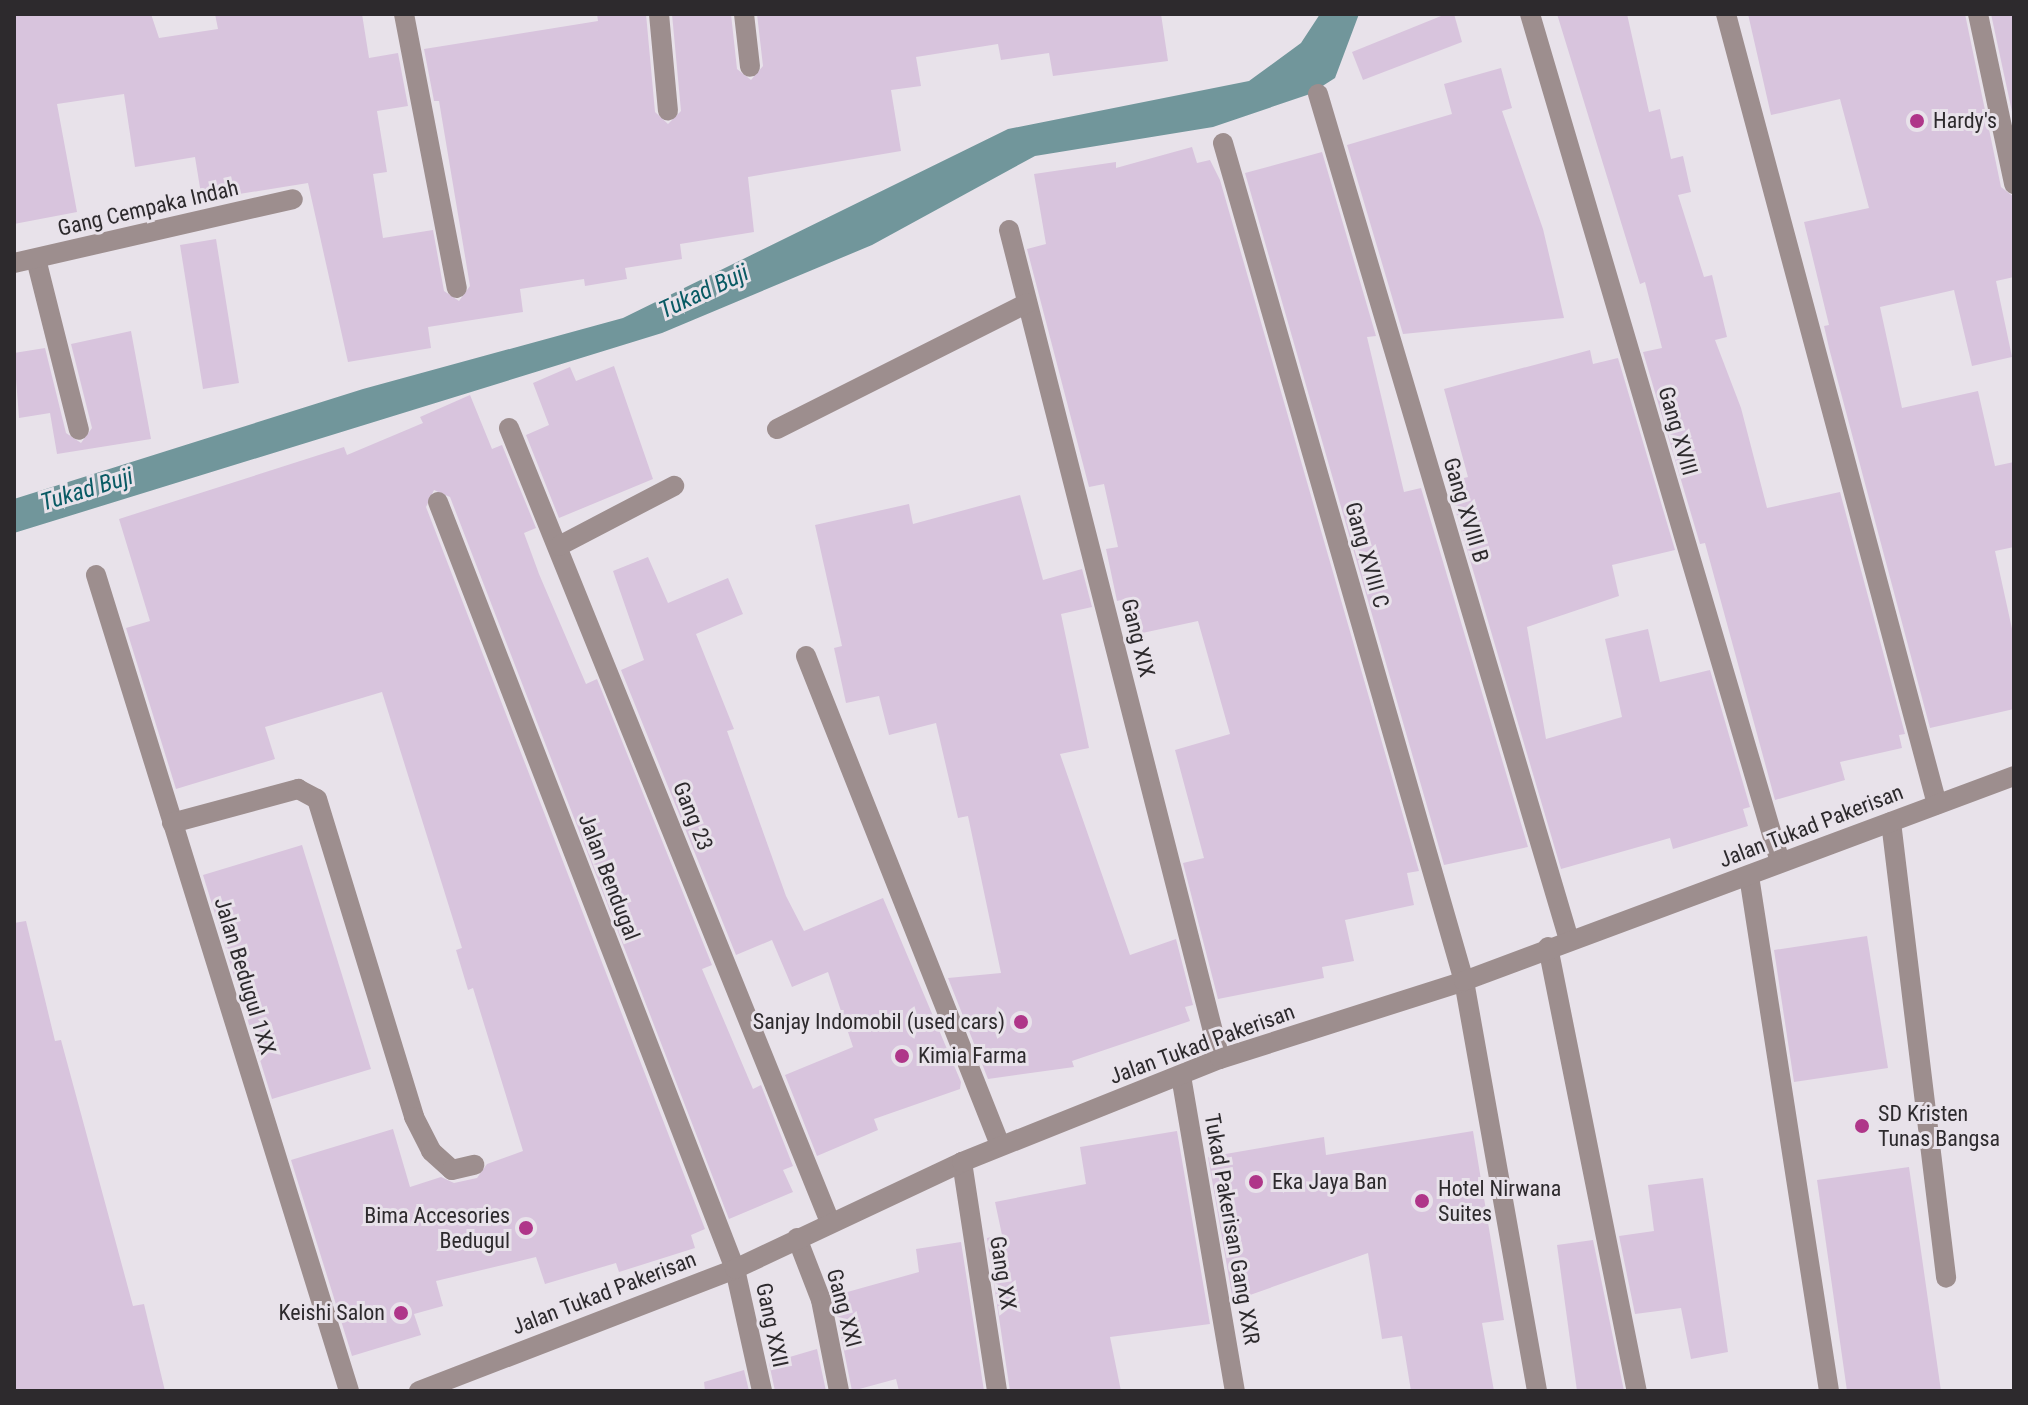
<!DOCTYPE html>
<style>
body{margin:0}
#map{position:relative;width:2028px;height:1405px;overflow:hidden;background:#e8e2ea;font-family:"Roboto Condensed",sans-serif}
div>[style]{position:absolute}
.water>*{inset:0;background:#71969b}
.building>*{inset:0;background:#d8c4dd}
.minor>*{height:20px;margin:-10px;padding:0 10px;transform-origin:10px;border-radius:10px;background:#9d8e8e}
.dots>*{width:22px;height:22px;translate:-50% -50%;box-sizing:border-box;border:4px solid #e8e2ea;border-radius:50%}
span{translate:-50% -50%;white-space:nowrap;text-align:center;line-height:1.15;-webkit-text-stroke:6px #e8e2ea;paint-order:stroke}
.poi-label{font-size:22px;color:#2d2a2d}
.left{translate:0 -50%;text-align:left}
.right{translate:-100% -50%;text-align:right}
.street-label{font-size:22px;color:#2d2a2d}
.water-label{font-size:24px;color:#095a64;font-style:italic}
.frame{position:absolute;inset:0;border:16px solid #2d2a2d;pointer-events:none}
</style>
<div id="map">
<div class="water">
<div style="clip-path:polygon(1320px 14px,1359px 14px,1335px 78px,1310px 94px,1213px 127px,1035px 156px,872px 245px,662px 333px,14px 533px,14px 499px,363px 389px,623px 318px,1008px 129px,1249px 81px,1301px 43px)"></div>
</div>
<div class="building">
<div style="clip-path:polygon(14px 14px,151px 14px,159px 38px,218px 29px,215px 14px,362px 14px,369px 58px,398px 53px,408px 106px,377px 111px,387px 172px,373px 174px,383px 238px,433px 230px,444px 291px,459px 301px,470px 286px,439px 101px,434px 101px,424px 49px,598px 21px,597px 14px,646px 14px,655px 112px,668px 124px,681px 111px,672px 14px,731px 14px,737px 69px,751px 80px,763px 66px,757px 14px,1161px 14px,1168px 61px,1053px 76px,1049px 53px,1001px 60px,998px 44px,916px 57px,921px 86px,891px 90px,901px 151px,748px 177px,754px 232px,680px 244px,682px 259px,625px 268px,627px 279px,585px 286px,584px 279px,520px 289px,523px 312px,428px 327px,431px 348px,348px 362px,308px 183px,202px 200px,195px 157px,135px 167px,124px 94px,57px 104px,77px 212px,14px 224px)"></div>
<div style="clip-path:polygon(1446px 14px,1454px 14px,1462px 42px,1363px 80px,1352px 52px)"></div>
<div style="clip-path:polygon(1557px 14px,1627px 14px,1649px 112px,1660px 109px,1671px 159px,1683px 156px,1691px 192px,1678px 195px,1704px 277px,1712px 275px,1727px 337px,1715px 340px,1741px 408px,1767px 508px,1840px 492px,1905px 734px,1899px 735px,1902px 748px,1840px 762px,1845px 780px,1775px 800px,1705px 543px,1700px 544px,1643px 352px,1662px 348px,1645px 282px,1640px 284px)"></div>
<div style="clip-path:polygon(1748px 14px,1965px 14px,2001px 187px,2014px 197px,2014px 277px,1996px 281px,2012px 357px,1972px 366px,1954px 290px,1880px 307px,1902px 408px,1978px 391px,1995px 466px,2014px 462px,2014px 547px,1995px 551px,2014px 638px,2014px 709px,1930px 728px,1829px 348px,1824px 326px,1829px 325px,1804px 222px,1869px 208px,1840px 99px,1771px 115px)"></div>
<div style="clip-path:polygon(1991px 14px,2014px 14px,2014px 121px)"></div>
<div style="clip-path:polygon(1501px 68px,1512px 108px,1502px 111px,1543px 229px,1564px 318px,1403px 334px,1347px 145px,1452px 114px,1444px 84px)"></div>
<div style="clip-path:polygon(1192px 147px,1197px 163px,1210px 160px,1220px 180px,1419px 871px,1407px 873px,1414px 905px,1345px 920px,1354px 961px,1322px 967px,1324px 978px,1218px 999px,1183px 863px,1204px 858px,1175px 750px,1230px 734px,1198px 621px,1133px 635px,1125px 599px,1117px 601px,1106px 549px,1118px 547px,1104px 484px,1089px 487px,1027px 249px,1046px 244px,1034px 174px,1116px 162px,1116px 168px)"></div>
<div style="clip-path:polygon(1322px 152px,1376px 336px,1367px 337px,1404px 492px,1421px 488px,1528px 847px,1444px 865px,1245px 173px)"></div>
<div style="clip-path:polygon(216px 239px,239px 383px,203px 389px,180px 245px)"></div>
<div style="clip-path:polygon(131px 331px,151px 439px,57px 454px,50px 413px,19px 418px,14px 353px,45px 348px,66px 433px,81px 443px,92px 428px,71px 344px)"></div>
<div style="clip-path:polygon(1590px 350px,1593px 364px,1618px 358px,1675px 550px,1612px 565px,1619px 596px,1527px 627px,1546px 739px,1622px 717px,1605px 639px,1648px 629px,1660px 682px,1710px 670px,1750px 807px,1743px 809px,1748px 826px,1673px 849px,1670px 838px,1561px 869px,1447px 482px,1468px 477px,1444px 389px)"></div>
<div style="clip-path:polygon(614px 366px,653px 479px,559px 518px,526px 435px,549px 425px,533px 383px,570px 367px,576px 381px)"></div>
<div style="clip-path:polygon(470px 395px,492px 449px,502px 445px,536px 528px,524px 533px,539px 574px,586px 684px,597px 679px,712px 965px,702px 969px,753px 1089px,761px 1085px,793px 1166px,783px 1170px,793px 1192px,729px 1219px,450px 497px,434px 490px,426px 507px,705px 1229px,691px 1235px,695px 1248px,619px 1272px,616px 1263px,545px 1284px,536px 1257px,436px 1281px,443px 1306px,414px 1314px,421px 1335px,352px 1356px,291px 1160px,393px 1129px,410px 1187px,441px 1177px,454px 1183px,477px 1178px,487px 1164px,523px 1151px,473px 988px,468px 990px,456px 950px,462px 948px,382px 692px,265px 727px,275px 759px,176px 789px,126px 628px,150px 621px,119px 519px,344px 447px,347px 455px,423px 423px,420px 417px)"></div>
<div style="clip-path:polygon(1020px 495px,1043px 580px,1082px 569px,1092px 607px,1061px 614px,1089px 748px,1060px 754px,1130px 955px,1176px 939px,1193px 1005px,1185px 1007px,1190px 1021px,1072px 1061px,1074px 1067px,988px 1079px,948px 978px,1001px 973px,968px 816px,958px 818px,936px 723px,889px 735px,879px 696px,846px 703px,834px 648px,842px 646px,815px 525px,909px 504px,913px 524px)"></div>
<div style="clip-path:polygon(648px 557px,668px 603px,728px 578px,743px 614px,696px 634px,734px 729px,727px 731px,786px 896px,804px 931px,883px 898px,961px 1082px,960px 1089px,874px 1119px,878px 1130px,817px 1156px,785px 1075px,853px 1047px,828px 972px,792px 987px,772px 940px,736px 955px,621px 670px,644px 660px,613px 571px)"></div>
<div style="clip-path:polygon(302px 845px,371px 1069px,272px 1099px,203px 875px)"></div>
<div style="clip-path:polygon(26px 921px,55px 1041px,61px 1040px,133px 1306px,144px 1304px,165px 1391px,14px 1391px,14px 923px)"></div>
<div style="clip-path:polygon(1867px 936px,1888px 1068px,1794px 1082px,1774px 950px)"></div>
<div style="clip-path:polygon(1177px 1131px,1210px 1324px,1110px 1337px,1121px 1391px,1010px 1391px,987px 1238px,1002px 1235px,995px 1202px,1086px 1184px,1080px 1147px)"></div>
<div style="clip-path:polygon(1473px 1131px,1504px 1320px,1482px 1323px,1494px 1391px,1411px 1391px,1402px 1336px,1382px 1339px,1368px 1253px,1233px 1301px,1208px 1157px,1324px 1137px,1326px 1155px)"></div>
<div style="clip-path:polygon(1909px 1167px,1941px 1391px,1847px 1391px,1817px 1180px)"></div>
<div style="clip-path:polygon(1703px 1178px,1728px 1352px,1691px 1359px,1681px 1308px,1635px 1314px,1619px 1236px,1654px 1231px,1648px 1185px)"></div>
<div style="clip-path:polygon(1593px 1240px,1624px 1391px,1577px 1391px,1557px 1245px)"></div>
<div style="clip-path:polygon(961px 1242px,984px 1391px,899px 1391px,896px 1379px,852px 1391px,833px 1296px,919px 1272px,916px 1249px)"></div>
<div style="clip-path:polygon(817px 1349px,826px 1391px,775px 1391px,769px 1363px)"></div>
<div style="clip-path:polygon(744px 1370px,749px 1391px,705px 1391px,704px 1382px)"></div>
</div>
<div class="minor">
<div style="left:404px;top:14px;width:279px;rotate:79.1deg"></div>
<div style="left:659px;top:14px;width:97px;rotate:84.7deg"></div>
<div style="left:744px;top:14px;width:53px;rotate:83.5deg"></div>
<div style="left:1530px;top:14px;width:884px;rotate:73.57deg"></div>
<div style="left:1726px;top:14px;width:818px;rotate:75.05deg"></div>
<div style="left:1978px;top:14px;width:174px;rotate:78deg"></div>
<div style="left:1318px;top:94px;width:882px;rotate:73.47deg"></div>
<div style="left:1223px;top:143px;width:872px;rotate:73.96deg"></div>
<div style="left:1464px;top:981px;width:416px;rotate:79.9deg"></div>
<div style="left:1009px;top:230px;width:855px;rotate:75.72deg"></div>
<div style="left:36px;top:259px;width:176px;rotate:75.9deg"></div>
<div style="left:14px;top:263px;width:286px;rotate:-12.9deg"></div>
<div style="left:509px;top:428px;width:856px;rotate:67.99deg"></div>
<div style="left:777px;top:429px;width:280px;rotate:-26.7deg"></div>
<div style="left:438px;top:502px;width:822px;rotate:68.83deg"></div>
<div style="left:735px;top:1269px;width:125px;rotate:77.5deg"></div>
<div style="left:559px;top:546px;width:130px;rotate:-27.6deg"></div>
<div style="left:96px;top:575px;width:854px;rotate:72.77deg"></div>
<div style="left:806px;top:656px;width:526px;rotate:68.36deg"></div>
<div style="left:1891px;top:822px;width:459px;rotate:83.1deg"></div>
<div style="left:172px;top:823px;width:131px;rotate:-15.1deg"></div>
<div style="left:298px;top:789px;width:21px;rotate:28deg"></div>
<div style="left:317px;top:799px;width:332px;rotate:73deg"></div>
<div style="left:414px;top:1117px;width:38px;rotate:63deg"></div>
<div style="left:431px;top:1151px;width:28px;rotate:42deg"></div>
<div style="left:452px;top:1170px;width:23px;rotate:-13deg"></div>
<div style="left:1749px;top:876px;width:521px;rotate:81.17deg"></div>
<div style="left:1548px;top:947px;width:453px;rotate:78.7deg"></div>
<div style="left:1181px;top:1076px;width:320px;rotate:80.3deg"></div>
<div style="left:962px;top:1162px;width:232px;rotate:81.3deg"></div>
<div style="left:797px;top:1238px;width:66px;rotate:68.8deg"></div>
<div style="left:821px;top:1300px;width:93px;rotate:78.8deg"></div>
<div style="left:419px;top:1391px;width:339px;rotate:-21.1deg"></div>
<div style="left:735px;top:1269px;width:251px;rotate:-25.2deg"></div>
<div style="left:962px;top:1162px;width:278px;rotate:-21.8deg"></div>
<div style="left:1220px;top:1059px;width:256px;rotate:-17.7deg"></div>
<div style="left:1464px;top:981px;width:587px;rotate:-20.44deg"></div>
</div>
<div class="dots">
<div style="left:1917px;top:121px;background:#af3689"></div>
<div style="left:1021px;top:1022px;background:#af3689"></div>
<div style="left:902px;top:1056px;background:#af3689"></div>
<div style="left:1862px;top:1126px;background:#af3689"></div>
<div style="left:1256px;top:1182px;background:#af3689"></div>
<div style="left:1422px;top:1201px;background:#af3689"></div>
<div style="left:526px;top:1228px;background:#af3689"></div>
<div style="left:401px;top:1313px;background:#af3689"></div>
</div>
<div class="poi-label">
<span class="left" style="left:1933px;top:121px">Hardy's</span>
<span class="right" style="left:1005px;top:1022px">Sanjay Indomobil (used cars)</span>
<span class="left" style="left:918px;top:1056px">Kimia Farma</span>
<span class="left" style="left:1878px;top:1126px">SD Kristen<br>Tunas Bangsa</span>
<span class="left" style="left:1272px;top:1182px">Eka Jaya Ban</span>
<span class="left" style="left:1438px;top:1201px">Hotel Nirwana<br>Suites</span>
<span class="right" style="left:510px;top:1228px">Bima Accesories<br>Bedugul</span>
<span class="right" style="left:385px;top:1313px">Keishi Salon</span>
</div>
<div class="street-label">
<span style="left:148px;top:208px;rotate:-13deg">Gang Cempaka Indah</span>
<span style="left:1678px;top:431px;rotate:74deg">Gang XVIII</span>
<span style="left:1466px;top:510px;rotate:73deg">Gang XVIII B</span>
<span style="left:1367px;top:555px;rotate:74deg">Gang XVIII C</span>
<span style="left:1138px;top:638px;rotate:76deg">Gang XIX</span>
<span style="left:693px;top:816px;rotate:68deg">Gang 23</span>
<span style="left:1811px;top:826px;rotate:-21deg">Jalan Tukad Pakerisan</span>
<span style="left:609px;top:877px;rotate:69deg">Jalan Bendugal</span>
<span style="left:245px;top:976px;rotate:73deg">Jalan Bedugul 1XX</span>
<span style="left:1202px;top:1044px;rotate:-20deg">Jalan Tukad Pakerisan</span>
<span style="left:1232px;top:1229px;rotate:80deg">Tukad Pakerisan Gang XXR</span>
<span style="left:1003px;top:1273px;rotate:81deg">Gang XX</span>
<span style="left:604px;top:1293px;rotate:-21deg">Jalan Tukad Pakerisan</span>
<span style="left:844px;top:1308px;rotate:75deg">Gang XXI</span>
<span style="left:772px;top:1325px;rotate:78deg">Gang XXII</span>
</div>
<div class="water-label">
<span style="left:704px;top:292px;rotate:-25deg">Tukad Buji</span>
<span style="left:87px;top:490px;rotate:-17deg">Tukad Buji</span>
</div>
<div class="frame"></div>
</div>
